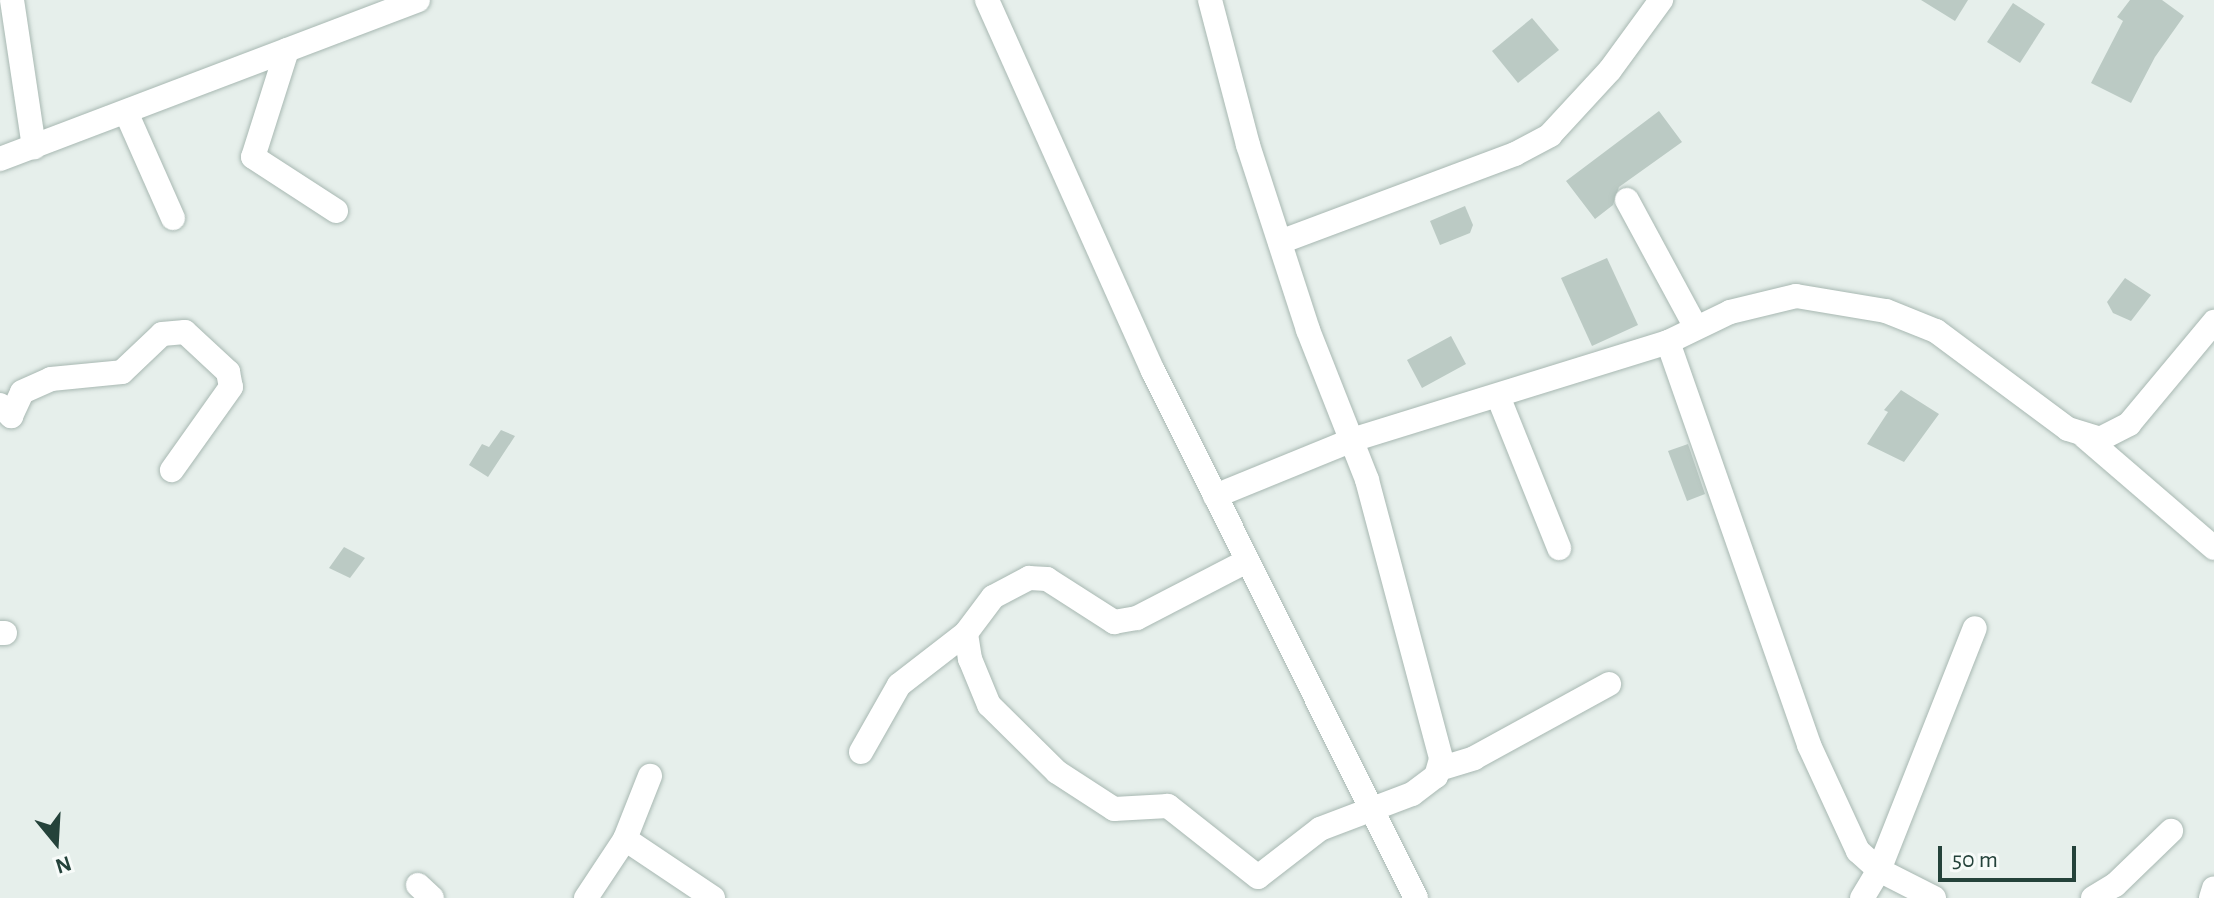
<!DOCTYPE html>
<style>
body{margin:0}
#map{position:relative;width:2214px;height:898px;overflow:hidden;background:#e6efeb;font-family:"Alegreya Sans",sans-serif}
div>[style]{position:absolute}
.building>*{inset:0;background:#bbcac4}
.roads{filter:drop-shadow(0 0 2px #a8b8b2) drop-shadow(0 0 2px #a8b8b2)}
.minor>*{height:24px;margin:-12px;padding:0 12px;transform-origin:12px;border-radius:12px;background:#fff}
span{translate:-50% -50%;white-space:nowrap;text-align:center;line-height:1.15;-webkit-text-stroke:6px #f7fbf9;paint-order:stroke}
.north{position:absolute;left:16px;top:802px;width:80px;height:80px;-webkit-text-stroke:6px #f7fbf9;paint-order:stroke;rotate:162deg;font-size:22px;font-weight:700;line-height:32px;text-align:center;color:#24423a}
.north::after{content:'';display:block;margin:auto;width:28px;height:36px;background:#24423a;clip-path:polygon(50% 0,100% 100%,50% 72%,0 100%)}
.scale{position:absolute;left:1938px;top:846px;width:138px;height:36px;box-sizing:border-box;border:4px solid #24423a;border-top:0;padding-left:10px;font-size:24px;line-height:28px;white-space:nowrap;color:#24423a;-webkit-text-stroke:6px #f7fbf9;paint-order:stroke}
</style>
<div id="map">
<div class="building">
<div style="clip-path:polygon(1921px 0,1968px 0,1955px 21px)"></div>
<div style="clip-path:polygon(2130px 0,2162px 0,2184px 16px,2155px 57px,2131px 103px,2091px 83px,2123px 21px,2117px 17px)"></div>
<div style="clip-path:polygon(2013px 3px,2045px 24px,2020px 63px,1987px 42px)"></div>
<div style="clip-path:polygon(1532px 18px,1559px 50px,1518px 83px,1492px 51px)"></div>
<div style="clip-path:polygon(1659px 111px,1682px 142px,1619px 187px,1613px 205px,1595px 219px,1566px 181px)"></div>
<div style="clip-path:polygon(1465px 206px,1473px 225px,1470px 233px,1440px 245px,1430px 221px)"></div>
<div style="clip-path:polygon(1607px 258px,1638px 325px,1592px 346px,1561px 278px)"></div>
<div style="clip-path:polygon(2125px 278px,2151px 295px,2131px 321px,2113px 313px,2107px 302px)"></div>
<div style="clip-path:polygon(1451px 336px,1466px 364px,1422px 388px,1407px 360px)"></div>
<div style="clip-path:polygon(1901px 390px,1939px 414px,1904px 462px,1867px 444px,1888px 412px,1884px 410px)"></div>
<div style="clip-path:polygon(501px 430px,515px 436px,488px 477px,469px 465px,482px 444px,489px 447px)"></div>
<div style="clip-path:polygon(1688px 444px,1705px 494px,1687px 501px,1668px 451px)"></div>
<div style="clip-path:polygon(344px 547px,365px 558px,350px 578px,329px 568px)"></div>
</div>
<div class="roads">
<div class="minor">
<div style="left:12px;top:0;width:149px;rotate:81.5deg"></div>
<div style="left:987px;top:0;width:406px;rotate:65.9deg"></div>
<div style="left:1153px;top:371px;width:589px;rotate:63.48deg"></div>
<div style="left:1210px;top:0;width:150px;rotate:75.3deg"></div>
<div style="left:1248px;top:145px;width:194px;rotate:72deg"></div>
<div style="left:1308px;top:330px;width:161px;rotate:68.5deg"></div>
<div style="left:1367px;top:480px;width:289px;rotate:75.1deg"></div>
<div style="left:1441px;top:759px;width:18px;rotate:106deg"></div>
<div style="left:1436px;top:776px;width:30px;rotate:143deg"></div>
<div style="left:1412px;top:794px;width:98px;rotate:159.2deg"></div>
<div style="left:1320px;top:829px;width:78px;rotate:142.3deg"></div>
<div style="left:1258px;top:877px;width:115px;rotate:-141.7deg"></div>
<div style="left:1168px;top:806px;width:54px;rotate:176.8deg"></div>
<div style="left:1114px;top:809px;width:68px;rotate:-147deg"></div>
<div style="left:1057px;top:772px;width:95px;rotate:-135.4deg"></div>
<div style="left:989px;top:705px;width:50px;rotate:-112.4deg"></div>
<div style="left:970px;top:659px;width:26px;rotate:-99deg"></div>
<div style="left:966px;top:633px;width:45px;rotate:-53.1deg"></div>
<div style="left:993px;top:597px;width:41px;rotate:-27.8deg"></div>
<div style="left:1029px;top:578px;width:18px;rotate:3deg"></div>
<div style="left:1047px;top:579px;width:80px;rotate:32.7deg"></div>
<div style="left:1114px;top:622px;width:23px;rotate:-10deg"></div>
<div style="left:1137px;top:618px;width:124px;rotate:-27.4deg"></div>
<div style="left:287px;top:50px;width:112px;rotate:107.6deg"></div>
<div style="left:253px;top:157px;width:99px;rotate:33deg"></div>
<div style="left:126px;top:112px;width:116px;rotate:66.1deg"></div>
<div style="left:0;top:159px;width:447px;rotate:-20.8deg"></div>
<div style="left:1627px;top:200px;width:143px;rotate:61.6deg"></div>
<div style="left:1280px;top:242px;width:251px;rotate:-20.5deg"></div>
<div style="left:1515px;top:154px;width:40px;rotate:-28deg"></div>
<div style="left:1550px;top:135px;width:88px;rotate:-47.3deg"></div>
<div style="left:1610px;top:70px;width:87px;rotate:-53.9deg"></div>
<div style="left:1668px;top:342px;width:427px;rotate:70.7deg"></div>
<div style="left:1809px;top:745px;width:117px;rotate:65.2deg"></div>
<div style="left:1858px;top:851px;width:28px;rotate:42deg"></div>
<div style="left:1879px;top:870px;width:33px;rotate:121deg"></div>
<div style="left:1498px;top:396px;width:164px;rotate:68.1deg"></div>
<div style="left:0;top:405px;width:16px;rotate:45deg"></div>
<div style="left:11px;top:416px;width:26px;rotate:-65deg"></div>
<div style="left:22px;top:392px;width:32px;rotate:-24deg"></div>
<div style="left:51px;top:379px;width:71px;rotate:-5.6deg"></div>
<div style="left:122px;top:372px;width:55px;rotate:-43.5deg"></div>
<div style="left:162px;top:334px;width:23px;rotate:-5deg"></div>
<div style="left:185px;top:332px;width:59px;rotate:42.9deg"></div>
<div style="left:228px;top:372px;width:15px;rotate:79deg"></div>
<div style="left:231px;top:387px;width:102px;rotate:125.4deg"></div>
<div style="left:2085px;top:437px;width:170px;rotate:40.7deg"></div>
<div style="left:1215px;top:496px;width:148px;rotate:-22.2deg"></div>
<div style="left:1352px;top:440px;width:331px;rotate:-17.2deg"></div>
<div style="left:1668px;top:342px;width:69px;rotate:-25.8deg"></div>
<div style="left:1730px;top:312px;width:68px;rotate:-13.6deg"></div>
<div style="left:1796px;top:296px;width:91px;rotate:9.5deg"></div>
<div style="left:1886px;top:311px;width:54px;rotate:21.8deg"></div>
<div style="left:1936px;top:331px;width:164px;rotate:36.6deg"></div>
<div style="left:2068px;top:429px;width:34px;rotate:17deg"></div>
<div style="left:2100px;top:439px;width:33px;rotate:-27deg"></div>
<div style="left:2129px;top:424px;width:133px;rotate:-50.2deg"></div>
<div style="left:0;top:633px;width:5px"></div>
<div style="left:861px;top:752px;width:77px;rotate:-60.4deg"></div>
<div style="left:899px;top:685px;width:85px;rotate:-37.8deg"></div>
<div style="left:1439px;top:769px;width:37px;rotate:-17deg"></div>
<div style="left:1474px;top:758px;width:154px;rotate:-28.7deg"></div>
<div style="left:625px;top:839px;width:106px;rotate:33.8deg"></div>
<div style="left:418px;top:885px;width:19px;rotate:43deg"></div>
<div style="left:586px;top:898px;width:71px;rotate:-56.5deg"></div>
<div style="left:625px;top:839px;width:68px;rotate:-68.4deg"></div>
<div style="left:1934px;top:898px;width:62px;rotate:-153deg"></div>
<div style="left:1879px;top:870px;width:260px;rotate:-68.4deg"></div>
<div style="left:2093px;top:898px;width:26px;rotate:-31deg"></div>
<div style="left:2115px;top:885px;width:78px;rotate:-44deg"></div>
<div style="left:2211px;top:898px;width:10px;rotate:-73deg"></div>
</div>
</div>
<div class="north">N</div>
<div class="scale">50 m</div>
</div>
